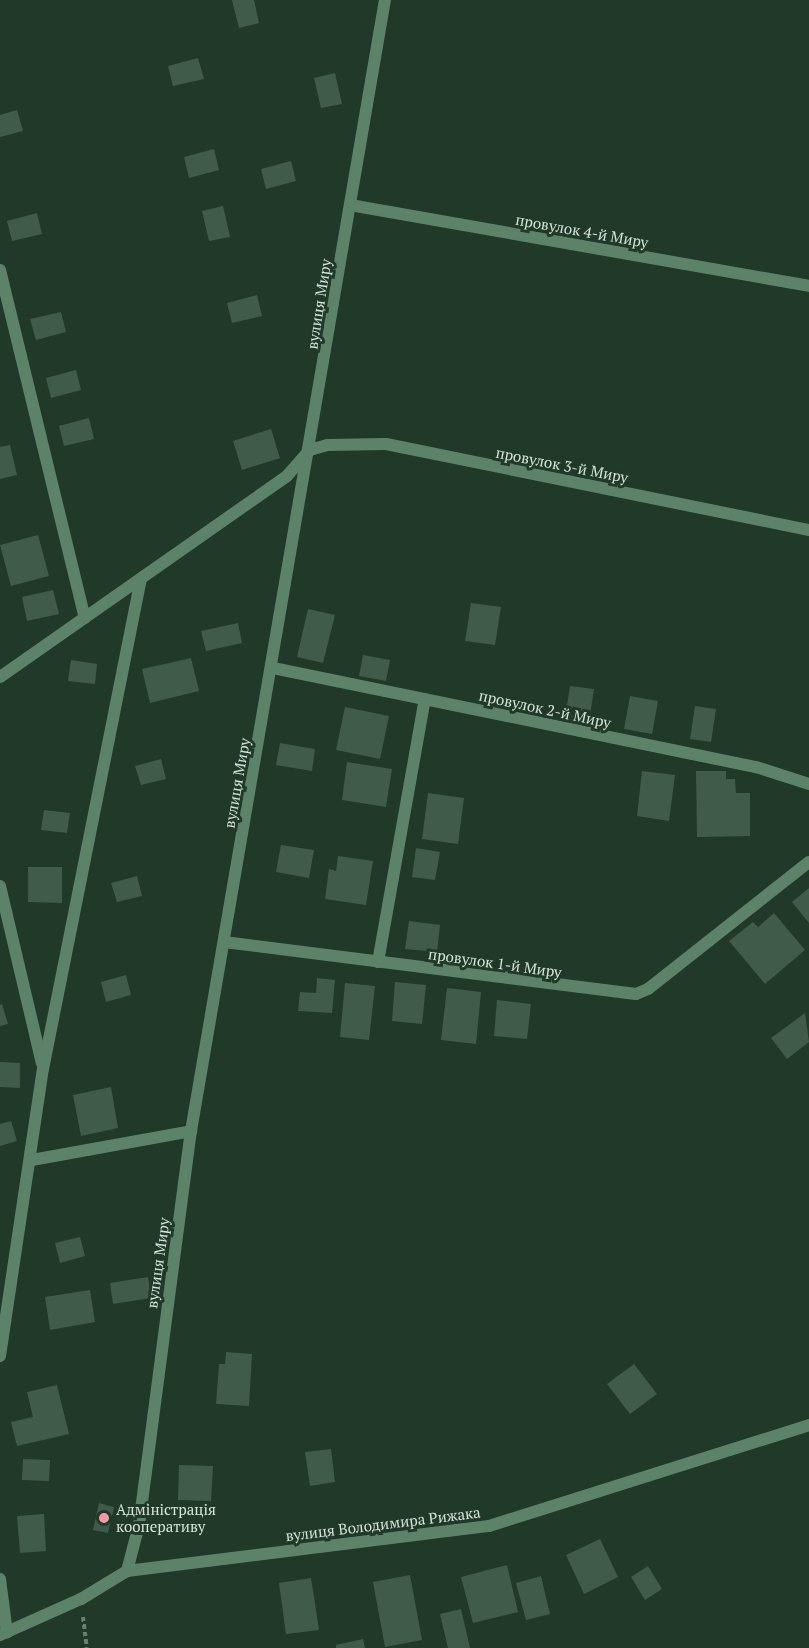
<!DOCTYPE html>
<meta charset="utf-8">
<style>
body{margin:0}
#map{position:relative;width:809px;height:1648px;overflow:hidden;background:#203929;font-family:"PT Serif",serif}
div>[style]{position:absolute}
.building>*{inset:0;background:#415b4a}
.path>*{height:4px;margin-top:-2px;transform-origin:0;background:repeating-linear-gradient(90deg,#6b8073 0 4.5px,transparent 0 7.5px)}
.service>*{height:12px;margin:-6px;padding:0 6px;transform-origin:6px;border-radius:6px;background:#5c836a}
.minor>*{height:12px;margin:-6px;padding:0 6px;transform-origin:6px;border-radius:6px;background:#5c836a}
.tertiary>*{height:12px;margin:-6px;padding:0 6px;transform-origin:6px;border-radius:6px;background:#5c836a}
.dots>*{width:16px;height:16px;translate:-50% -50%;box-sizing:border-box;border:3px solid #203929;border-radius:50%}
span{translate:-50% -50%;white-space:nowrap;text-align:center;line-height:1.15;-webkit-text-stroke:6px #203929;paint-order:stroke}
.street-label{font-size:15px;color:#d5e4da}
.poi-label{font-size:15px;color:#d5e4da}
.left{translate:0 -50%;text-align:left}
</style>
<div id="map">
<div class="building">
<div style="clip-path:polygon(232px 0,254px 0,259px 23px,239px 28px)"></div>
<div style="clip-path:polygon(198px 58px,204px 79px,173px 86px,168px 66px)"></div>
<div style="clip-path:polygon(335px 73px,342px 104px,321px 108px,314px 78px)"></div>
<div style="clip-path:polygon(17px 110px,23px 131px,0 137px,0 115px)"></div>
<div style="clip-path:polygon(214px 149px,219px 170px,189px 178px,184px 157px)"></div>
<div style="clip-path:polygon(291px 161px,296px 181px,266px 189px,261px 169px)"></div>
<div style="clip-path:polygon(223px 206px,230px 237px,209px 241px,202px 211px)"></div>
<div style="clip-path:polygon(37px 213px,42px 234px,12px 241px,7px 221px)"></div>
<div style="clip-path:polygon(257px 295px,262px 316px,232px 323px,227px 303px)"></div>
<div style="clip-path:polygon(61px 312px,66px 332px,36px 340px,30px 319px)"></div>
<div style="clip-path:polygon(76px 370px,81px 390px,51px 398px,46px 378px)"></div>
<div style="clip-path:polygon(89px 418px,94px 439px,64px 446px,59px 426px)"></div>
<div style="clip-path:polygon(271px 429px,280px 458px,242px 470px,233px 441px)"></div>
<div style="clip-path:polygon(10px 445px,17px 475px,0 479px,0 447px)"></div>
<div style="clip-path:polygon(38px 535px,49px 576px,11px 586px,0 545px)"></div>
<div style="clip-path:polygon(53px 590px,59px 614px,27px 621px,22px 597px)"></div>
<div style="clip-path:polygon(471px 603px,501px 607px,495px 645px,465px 641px)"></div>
<div style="clip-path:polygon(308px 609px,335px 615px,323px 663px,297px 657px)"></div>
<div style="clip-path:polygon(238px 623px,242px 643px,206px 651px,201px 631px)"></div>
<div style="clip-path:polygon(363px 655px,390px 660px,386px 681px,359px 676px)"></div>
<div style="clip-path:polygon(191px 658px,199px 691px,150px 703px,142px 669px)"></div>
<div style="clip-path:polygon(71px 660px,97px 664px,95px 684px,68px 681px)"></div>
<div style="clip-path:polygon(570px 686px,594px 689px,589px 721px,565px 718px)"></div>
<div style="clip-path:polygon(630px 696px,658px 701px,652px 734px,624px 729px)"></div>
<div style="clip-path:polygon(695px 706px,716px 709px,711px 742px,690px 739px)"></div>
<div style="clip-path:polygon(345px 707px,389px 716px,380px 759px,336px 750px)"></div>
<div style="clip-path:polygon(280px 743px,315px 749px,312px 771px,276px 765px)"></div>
<div style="clip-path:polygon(161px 759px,166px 779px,141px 785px,135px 766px)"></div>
<div style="clip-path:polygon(347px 762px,392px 769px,386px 807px,342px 800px)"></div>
<div style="clip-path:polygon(642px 771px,675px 775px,669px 821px,637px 816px)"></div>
<div style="clip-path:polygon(696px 771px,726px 771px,726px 779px,735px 779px,736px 793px,750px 793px,750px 836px,697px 837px)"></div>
<div style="clip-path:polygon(428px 793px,464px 798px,458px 844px,422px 839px)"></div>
<div style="clip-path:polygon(44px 810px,70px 813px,67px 833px,41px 830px)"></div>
<div style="clip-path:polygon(281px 845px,314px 850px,309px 878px,276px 872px)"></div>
<div style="clip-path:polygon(416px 848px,440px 852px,435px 880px,412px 877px)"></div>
<div style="clip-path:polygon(338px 856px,373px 861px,366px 905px,325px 899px,329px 869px,336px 871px)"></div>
<div style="clip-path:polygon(28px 867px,62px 867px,62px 903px,28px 902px)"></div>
<div style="clip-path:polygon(137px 876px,142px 896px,117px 902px,111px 883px)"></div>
<div style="clip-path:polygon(809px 888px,809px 923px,792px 902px)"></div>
<div style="clip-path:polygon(774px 913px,805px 950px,765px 984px,729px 941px,753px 922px,758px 927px)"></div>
<div style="clip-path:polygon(409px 921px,440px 925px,437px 952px,405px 949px)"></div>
<div style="clip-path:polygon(126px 975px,131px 995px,106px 1002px,101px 982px)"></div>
<div style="clip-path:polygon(317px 978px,335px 980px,332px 1013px,298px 1011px,300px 992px,316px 993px)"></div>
<div style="clip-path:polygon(395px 982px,426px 985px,422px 1024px,392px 1021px)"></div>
<div style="clip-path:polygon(345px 983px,375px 986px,369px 1040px,340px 1037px)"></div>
<div style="clip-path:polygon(447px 988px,481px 992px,476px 1044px,441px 1040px)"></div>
<div style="clip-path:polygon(497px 1000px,531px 1004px,527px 1039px,494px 1036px)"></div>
<div style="clip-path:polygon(2px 1004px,8px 1024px,0 1026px,0 1005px)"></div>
<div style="clip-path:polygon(805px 1013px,809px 1042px,787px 1059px,771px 1038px)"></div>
<div style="clip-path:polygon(0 1062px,20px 1063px,20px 1088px,0 1087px)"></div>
<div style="clip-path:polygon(111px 1087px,118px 1128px,81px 1136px,73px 1095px)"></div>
<div style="clip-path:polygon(11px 1121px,17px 1141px,0 1146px,0 1124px)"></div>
<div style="clip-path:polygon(80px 1237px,85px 1256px,60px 1263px,55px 1243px)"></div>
<div style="clip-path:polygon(148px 1277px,151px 1298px,113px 1304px,110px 1283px)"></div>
<div style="clip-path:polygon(90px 1290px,95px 1322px,50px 1330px,45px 1297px)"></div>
<div style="clip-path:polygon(226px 1352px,252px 1354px,249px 1406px,216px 1404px,219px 1364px,225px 1364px)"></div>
<div style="clip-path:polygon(634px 1364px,657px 1394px,630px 1414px,607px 1384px)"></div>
<div style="clip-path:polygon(57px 1385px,69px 1434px,17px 1446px,11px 1422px,33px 1417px,27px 1392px)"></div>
<div style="clip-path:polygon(331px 1449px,335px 1482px,310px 1486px,305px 1452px)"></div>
<div style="clip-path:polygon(23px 1459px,50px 1460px,49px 1481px,22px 1480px)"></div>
<div style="clip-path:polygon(179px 1465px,213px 1466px,211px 1501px,178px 1500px)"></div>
<div style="clip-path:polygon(99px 1503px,114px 1507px,108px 1533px,93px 1530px)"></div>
<div style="clip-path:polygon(44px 1514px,46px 1551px,20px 1553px,17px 1516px)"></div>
<div style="clip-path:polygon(600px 1539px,618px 1577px,584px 1594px,566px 1555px)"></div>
<div style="clip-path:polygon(507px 1565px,518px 1612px,473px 1623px,461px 1577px)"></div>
<div style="clip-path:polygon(648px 1566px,662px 1589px,645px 1600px,631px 1577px)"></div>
<div style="clip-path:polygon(410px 1575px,422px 1640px,385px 1647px,373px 1582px)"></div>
<div style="clip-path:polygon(541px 1576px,550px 1614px,526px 1620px,516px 1583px)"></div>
<div style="clip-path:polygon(311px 1578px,319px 1630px,286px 1634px,279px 1583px)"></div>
<div style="clip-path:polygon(461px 1609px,470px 1648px,448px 1648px,440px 1614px)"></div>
<div style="clip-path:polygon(363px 1639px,365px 1648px,336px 1648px,336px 1645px)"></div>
</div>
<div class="path">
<div style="left:83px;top:1617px;width:31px;rotate:83deg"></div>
</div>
<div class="service">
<div style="left:0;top:270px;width:358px;rotate:76.3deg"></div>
<div style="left:0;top:886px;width:182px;rotate:76.7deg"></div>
<div style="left:32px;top:1160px;width:162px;rotate:-10.3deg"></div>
<div style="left:0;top:1356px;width:290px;rotate:-81.5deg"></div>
<div style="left:43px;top:1069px;width:500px;rotate:-78.7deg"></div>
<div style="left:0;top:1579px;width:54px;rotate:82.6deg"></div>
</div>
<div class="minor">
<div style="left:350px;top:205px;width:466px;rotate:10deg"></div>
<div style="left:273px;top:668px;width:493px;rotate:11.6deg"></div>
<div style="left:756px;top:767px;width:56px;rotate:17.8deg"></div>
<div style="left:0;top:677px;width:350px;rotate:-35deg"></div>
<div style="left:287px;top:476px;width:35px;rotate:-49deg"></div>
<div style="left:310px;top:450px;width:18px;rotate:-16deg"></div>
<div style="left:327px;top:445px;width:59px;rotate:-1deg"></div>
<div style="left:386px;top:444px;width:432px;rotate:11.5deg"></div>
<div style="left:224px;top:942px;width:415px;rotate:7.2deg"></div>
<div style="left:636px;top:994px;width:13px;rotate:-23deg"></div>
<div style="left:648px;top:989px;width:205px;rotate:-38.3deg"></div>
<div style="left:378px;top:962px;width:267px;rotate:-79.9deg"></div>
</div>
<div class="tertiary">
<div style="left:127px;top:1571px;width:48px;rotate:-75.4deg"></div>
<div style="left:139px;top:1525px;width:397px;rotate:-82.5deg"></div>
<div style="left:191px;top:1131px;width:1148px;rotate:-80.27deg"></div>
<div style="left:0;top:1635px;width:89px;rotate:-24deg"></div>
<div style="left:81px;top:1599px;width:54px;rotate:-31.3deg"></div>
<div style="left:127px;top:1571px;width:365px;rotate:-7.1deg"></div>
<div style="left:489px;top:1526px;width:336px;rotate:-17.5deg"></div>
</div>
<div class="dots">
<div style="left:104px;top:1518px;background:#f49aa5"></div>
</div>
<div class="street-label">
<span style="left:582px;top:231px;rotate:10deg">провулок 4-й Миру</span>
<span style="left:319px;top:304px;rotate:-81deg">вулиця Миру</span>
<span style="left:562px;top:465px;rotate:11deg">провулок 3-й Миру</span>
<span style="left:545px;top:709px;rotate:12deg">провулок 2-й Миру</span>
<span style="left:237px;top:783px;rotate:-80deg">вулиця Миру</span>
<span style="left:495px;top:963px;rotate:8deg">провулок 1-й Миру</span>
<span style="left:158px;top:1263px;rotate:-82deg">вулиця Миру</span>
<span style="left:383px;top:1524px;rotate:-7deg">вулиця Володимира Рижака</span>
</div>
<div class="poi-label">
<span class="left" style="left:116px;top:1518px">Адміністрація<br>кооперативу</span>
</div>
</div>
